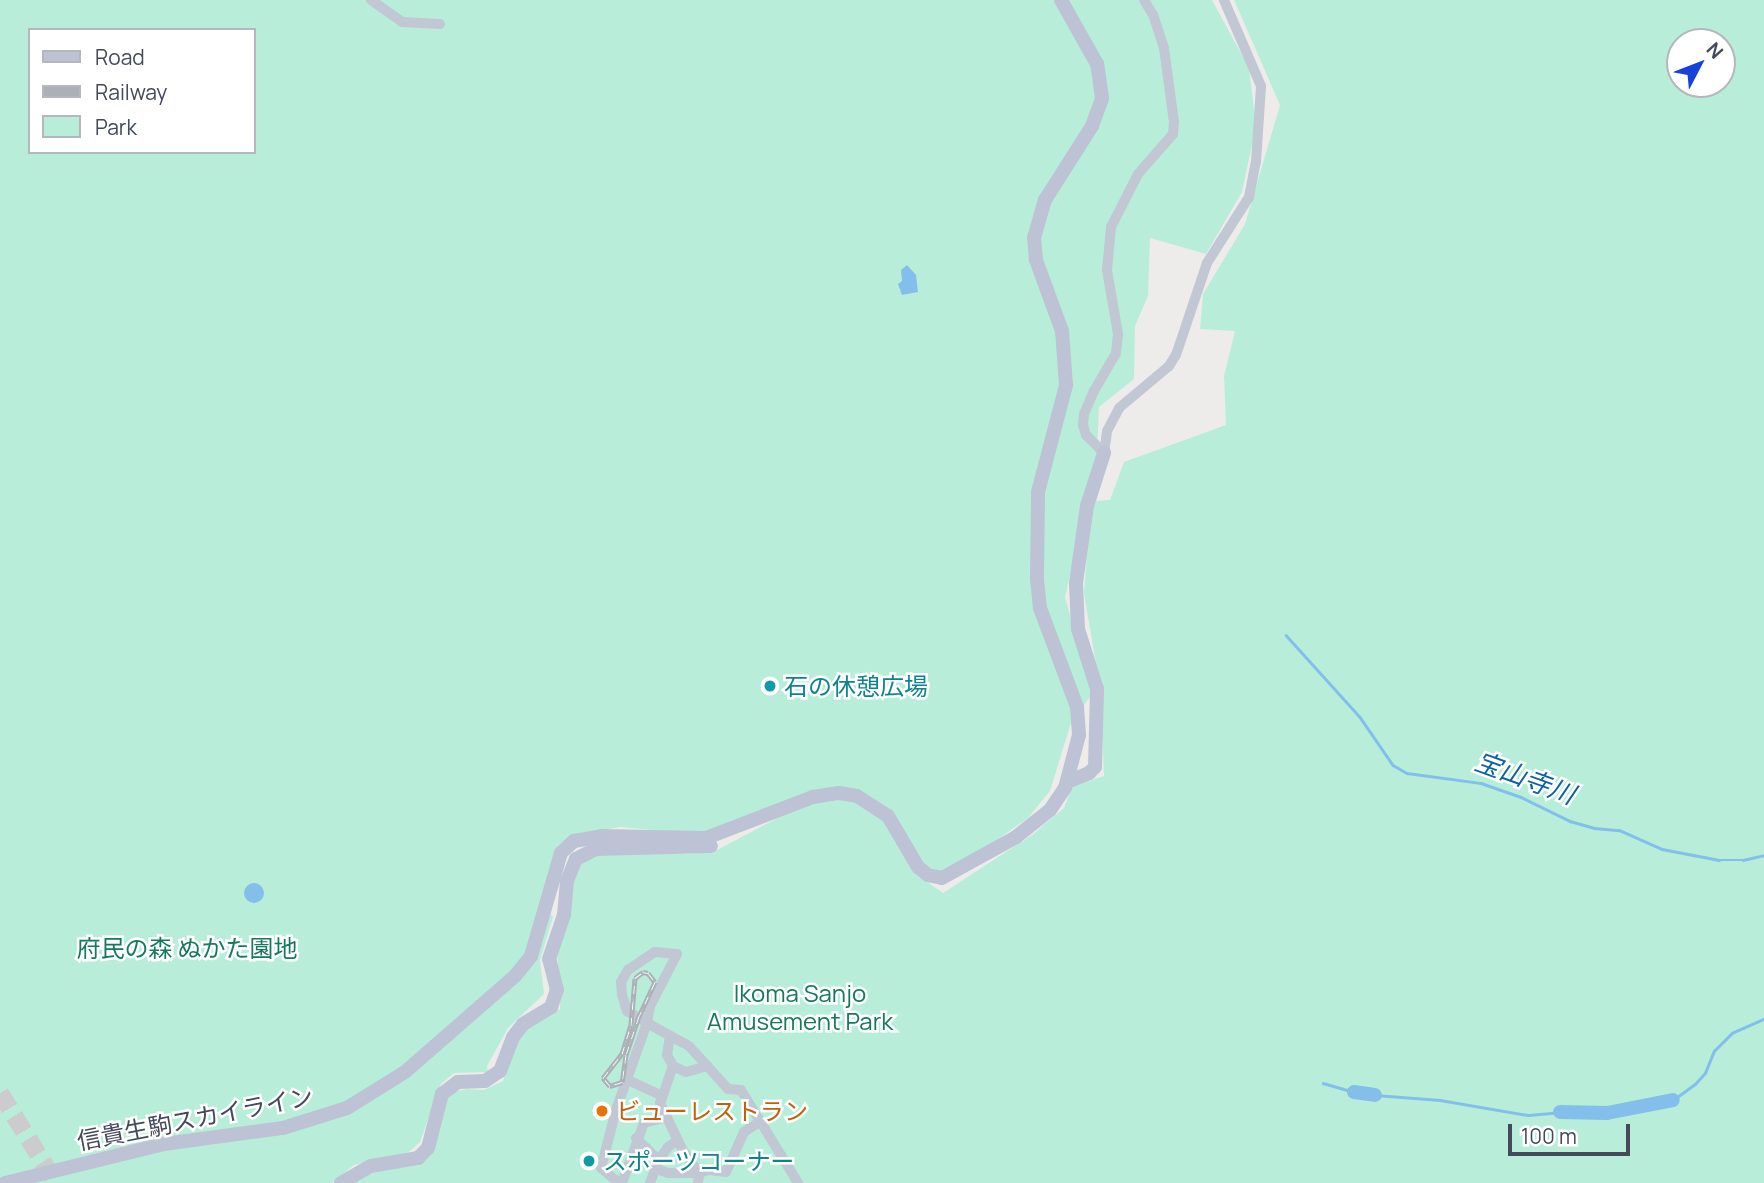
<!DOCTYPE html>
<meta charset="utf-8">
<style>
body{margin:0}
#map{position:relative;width:1764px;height:1183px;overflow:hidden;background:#eeeceb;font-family:Manrope,"Noto Sans JP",sans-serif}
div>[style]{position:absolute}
.green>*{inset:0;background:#b8eed9}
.water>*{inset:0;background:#84bfeb}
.round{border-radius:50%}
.stream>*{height:2.5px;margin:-1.25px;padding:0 1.25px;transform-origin:1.25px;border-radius:1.25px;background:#84bfeb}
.river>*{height:14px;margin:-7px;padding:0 7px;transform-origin:7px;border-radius:7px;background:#84bfeb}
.highway-tunnel>*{height:18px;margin-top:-9px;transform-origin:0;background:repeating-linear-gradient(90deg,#ccccce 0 18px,transparent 0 27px)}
.street>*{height:10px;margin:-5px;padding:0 5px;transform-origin:5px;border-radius:5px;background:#c1c7d3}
.secondary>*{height:14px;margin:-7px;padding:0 7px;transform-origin:7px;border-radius:7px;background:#bdc3d5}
.rail>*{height:5px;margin-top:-2.5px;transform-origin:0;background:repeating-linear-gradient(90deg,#fff 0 8px,#adafb6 0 16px);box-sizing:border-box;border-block:2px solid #adafb6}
.dots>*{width:19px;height:19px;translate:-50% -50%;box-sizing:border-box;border:4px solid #fff;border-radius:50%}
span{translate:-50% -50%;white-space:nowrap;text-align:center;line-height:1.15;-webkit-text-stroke:5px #fff;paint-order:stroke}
.culture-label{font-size:24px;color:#0d838f}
.left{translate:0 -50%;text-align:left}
.park-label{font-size:24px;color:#16795d}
.food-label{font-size:24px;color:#c56008}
.street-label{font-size:24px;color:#444a59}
.water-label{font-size:26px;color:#0c62a4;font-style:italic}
.legend{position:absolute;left:28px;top:28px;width:228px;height:126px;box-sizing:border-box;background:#fff;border:2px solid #b4b7bd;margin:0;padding:9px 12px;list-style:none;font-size:21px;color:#444a59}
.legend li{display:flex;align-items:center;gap:14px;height:35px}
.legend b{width:35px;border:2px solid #b4b7bd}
.north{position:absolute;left:1666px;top:28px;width:70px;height:70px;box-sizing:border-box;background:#fff;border:2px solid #b4b7bd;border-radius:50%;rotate:48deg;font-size:19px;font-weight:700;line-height:28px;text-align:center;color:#444a59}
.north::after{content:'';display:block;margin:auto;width:24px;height:32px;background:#1841db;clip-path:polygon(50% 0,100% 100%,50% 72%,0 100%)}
.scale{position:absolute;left:1508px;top:1124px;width:122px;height:32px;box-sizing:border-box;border:4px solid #444a59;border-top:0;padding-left:9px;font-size:21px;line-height:24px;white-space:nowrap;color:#444a59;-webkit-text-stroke:5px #fff;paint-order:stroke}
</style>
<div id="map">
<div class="green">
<div style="clip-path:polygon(evenodd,0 0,1212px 0,1249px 68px,1256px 126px,1242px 192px,1206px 254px,1150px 238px,1148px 296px,1135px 326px,1134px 379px,1099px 407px,1097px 454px,1065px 597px,1092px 694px,1071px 723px,1050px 791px,1028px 818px,994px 842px,941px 872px,924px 865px,907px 835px,848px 789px,699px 834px,620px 827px,575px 835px,540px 901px,553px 917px,540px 960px,544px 994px,508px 1028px,487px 1066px,488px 1072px,454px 1073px,441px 1084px,420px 1142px,409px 1152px,354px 1165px,332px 1183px,0 1183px,0 0,30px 30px,254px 30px,254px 152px,30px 152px,30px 30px)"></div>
<div style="clip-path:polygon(evenodd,1234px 0,1764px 0,1764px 1183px,350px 1183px,362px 1175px,418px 1164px,449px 1093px,467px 1089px,484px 1090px,503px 1081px,523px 1028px,560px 1009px,557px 947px,573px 876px,584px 860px,603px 853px,688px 854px,717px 850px,808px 802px,851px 799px,880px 814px,919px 876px,943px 893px,1032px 835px,1064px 808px,1072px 786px,1104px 776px,1100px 687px,1084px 594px,1091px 501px,1110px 500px,1124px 462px,1226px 425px,1224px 376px,1235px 331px,1200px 329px,1203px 294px,1245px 224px,1280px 105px,1234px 0,1680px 42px,1722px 42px,1722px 84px,1680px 84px,1680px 42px)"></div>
</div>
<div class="water">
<div style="clip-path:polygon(907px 265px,916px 275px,918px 292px,902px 295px,898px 284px,902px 281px,901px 270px)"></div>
<div class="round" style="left:244px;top:883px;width:20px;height:20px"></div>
</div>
<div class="stream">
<div style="left:1286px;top:635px;width:110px;rotate:47.9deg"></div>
<div style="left:1360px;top:717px;width:58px;rotate:55.5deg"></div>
<div style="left:1393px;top:765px;width:16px;rotate:30deg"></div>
<div style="left:1407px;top:773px;width:75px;rotate:7.7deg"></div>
<div style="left:1481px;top:783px;width:42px;rotate:19.3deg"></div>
<div style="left:1521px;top:797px;width:55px;rotate:26.1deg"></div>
<div style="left:1570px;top:821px;width:25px;rotate:16deg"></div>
<div style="left:1594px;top:828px;width:25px;rotate:5deg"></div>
<div style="left:1619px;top:830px;width:47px;rotate:23.8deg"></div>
<div style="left:1662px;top:849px;width:58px;rotate:10.9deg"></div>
<div style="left:1719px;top:860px;width:24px"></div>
<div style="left:1743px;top:860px;width:22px;rotate:-13deg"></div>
<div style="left:1323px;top:1083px;width:32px;rotate:16deg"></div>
<div style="left:1375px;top:1095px;width:65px;rotate:4.4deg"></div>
<div style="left:1440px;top:1100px;width:89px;rotate:9.7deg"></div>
<div style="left:1528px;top:1115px;width:32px;rotate:-5deg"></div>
<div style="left:1673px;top:1100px;width:27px;rotate:-36deg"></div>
<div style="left:1695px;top:1084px;width:15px;rotate:-48deg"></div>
<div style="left:1705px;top:1073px;width:24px;rotate:-68deg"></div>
<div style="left:1714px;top:1051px;width:25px;rotate:-45deg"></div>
<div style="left:1732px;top:1033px;width:35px;rotate:-24deg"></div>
</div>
<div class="river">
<div style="left:1354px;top:1092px;width:21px;rotate:8deg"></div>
<div style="left:1560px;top:1112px;width:47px;rotate:1.2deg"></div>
<div style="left:1607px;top:1113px;width:67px;rotate:-11.1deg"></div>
</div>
<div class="highway-tunnel">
<div style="left:0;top:1093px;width:106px;rotate:58.1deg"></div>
</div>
<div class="street">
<div style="left:371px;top:0;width:38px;rotate:35deg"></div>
<div style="left:402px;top:22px;width:38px;rotate:3deg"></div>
<div style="left:1104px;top:453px;width:22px;rotate:-82deg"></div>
<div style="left:1107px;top:431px;width:26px;rotate:-62deg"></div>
<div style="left:1119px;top:408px;width:65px;rotate:-40deg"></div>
<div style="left:1169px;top:366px;width:13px;rotate:-58deg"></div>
<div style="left:1176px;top:355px;width:97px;rotate:-71.4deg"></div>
<div style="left:1207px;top:263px;width:78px;rotate:-57.5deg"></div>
<div style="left:1249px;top:197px;width:36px;rotate:-79deg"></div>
<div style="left:1256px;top:162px;width:76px;rotate:-86.2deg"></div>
<div style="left:1261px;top:86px;width:94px;rotate:-113.3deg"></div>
<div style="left:1104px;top:453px;width:25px;rotate:-135deg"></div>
<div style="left:1086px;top:435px;width:10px;rotate:-107deg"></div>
<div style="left:1083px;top:425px;width:11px;rotate:-85deg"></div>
<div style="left:1084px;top:414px;width:25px;rotate:-67deg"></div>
<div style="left:1094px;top:391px;width:44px;rotate:-59.9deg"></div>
<div style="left:1116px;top:353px;width:19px;rotate:-84deg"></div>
<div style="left:1118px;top:334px;width:65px;rotate:-99.8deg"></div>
<div style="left:1107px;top:270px;width:43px;rotate:-84.7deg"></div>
<div style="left:1111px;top:227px;width:59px;rotate:-63deg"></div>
<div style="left:1138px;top:174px;width:53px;rotate:-48.8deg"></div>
<div style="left:1173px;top:134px;width:12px;rotate:-85deg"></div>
<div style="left:1174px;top:122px;width:75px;rotate:-97.7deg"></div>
<div style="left:1164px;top:48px;width:35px;rotate:-108deg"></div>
<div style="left:1153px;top:15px;width:17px;rotate:-121deg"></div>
<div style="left:655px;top:952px;width:22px;rotate:5deg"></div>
<div style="left:677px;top:954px;width:59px;rotate:117.4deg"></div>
<div style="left:650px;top:1006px;width:17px;rotate:100deg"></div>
<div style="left:647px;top:1023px;width:23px;rotate:-149deg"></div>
<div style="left:627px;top:1011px;width:17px;rotate:-107deg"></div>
<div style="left:622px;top:995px;width:13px;rotate:-94deg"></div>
<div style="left:621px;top:982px;width:14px;rotate:-60deg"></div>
<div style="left:628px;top:970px;width:32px;rotate:-34deg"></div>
<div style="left:670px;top:1036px;width:19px;rotate:99deg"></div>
<div style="left:667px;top:1055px;width:13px;rotate:61deg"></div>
<div style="left:673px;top:1066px;width:39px;rotate:109deg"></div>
<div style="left:660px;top:1103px;width:51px;rotate:64.4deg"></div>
<div style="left:682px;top:1149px;width:29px;rotate:55deg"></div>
<div style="left:673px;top:1066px;width:14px;rotate:25deg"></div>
<div style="left:686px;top:1072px;width:22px;rotate:-16deg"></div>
<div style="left:628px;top:1080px;width:38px;rotate:25deg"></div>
<div style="left:636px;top:1138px;width:32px;rotate:44deg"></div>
<div style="left:657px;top:1169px;width:12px;rotate:20deg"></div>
<div style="left:668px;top:1173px;width:31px"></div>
<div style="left:619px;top:1183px;width:23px;rotate:-140deg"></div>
<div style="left:601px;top:1168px;width:60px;rotate:-75.5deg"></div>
<div style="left:616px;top:1110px;width:92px;rotate:-70.4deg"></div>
<div style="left:647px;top:1023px;width:48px;rotate:28.7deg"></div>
<div style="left:689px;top:1046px;width:58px;rotate:47.8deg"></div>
<div style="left:728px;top:1089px;width:13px;rotate:4deg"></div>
<div style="left:741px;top:1090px;width:109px;rotate:58.5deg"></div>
<div style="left:622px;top:1183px;width:64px;rotate:-69.9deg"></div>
<div style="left:644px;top:1123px;width:23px;rotate:-15deg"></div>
<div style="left:650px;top:1183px;width:25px;rotate:-69deg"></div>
<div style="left:659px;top:1160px;width:16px;rotate:-55deg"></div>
<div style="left:668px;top:1147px;width:12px;rotate:-35deg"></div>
<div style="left:698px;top:1183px;width:10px;rotate:-84deg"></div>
<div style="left:699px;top:1173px;width:10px;rotate:-17deg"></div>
<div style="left:709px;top:1170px;width:17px;rotate:7deg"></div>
<div style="left:726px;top:1172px;width:44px;rotate:-65.8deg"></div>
<div style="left:744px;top:1132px;width:20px;rotate:-33deg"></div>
</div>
<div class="secondary">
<div style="left:1067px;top:782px;width:24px;rotate:-22deg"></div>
<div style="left:1089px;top:773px;width:8px;rotate:-45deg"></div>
<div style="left:1095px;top:767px;width:78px;rotate:-88.5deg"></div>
<div style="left:1097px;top:689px;width:63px;rotate:-107.6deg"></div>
<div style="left:1078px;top:629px;width:46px;rotate:-92.5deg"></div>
<div style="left:1076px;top:583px;width:78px;rotate:-81.9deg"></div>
<div style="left:1087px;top:506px;width:56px;rotate:-72.2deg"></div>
<div style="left:5px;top:1183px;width:164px;rotate:-13.8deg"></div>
<div style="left:164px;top:1144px;width:120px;rotate:-7.7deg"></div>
<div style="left:283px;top:1128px;width:67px;rotate:-17.4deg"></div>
<div style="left:347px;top:1108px;width:68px;rotate:-31.8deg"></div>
<div style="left:405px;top:1072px;width:146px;rotate:-41.1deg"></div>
<div style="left:515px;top:976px;width:26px;rotate:-51deg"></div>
<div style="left:531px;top:956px;width:107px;rotate:-73.8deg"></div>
<div style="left:561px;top:853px;width:18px;rotate:-43deg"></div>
<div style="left:574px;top:841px;width:27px;rotate:-10deg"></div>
<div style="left:601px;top:836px;width:105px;rotate:1.1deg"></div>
<div style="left:706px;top:838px;width:115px;rotate:-21deg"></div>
<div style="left:813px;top:797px;width:26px;rotate:-9deg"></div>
<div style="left:839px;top:793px;width:18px;rotate:9deg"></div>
<div style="left:857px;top:796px;width:37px;rotate:33deg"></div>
<div style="left:888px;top:816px;width:59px;rotate:59.5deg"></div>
<div style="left:918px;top:867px;width:13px;rotate:39deg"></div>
<div style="left:928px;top:875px;width:14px;rotate:12deg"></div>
<div style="left:942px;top:878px;width:85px;rotate:-29deg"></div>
<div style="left:1016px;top:837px;width:43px;rotate:-38.5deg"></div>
<div style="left:1050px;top:810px;width:27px;rotate:-56deg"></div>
<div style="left:1065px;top:788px;width:55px;rotate:-75.2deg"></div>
<div style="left:1079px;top:735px;width:28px;rotate:-94deg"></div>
<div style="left:1077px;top:707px;width:106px;rotate:-110.5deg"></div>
<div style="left:1040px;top:608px;width:30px;rotate:-96deg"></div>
<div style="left:1037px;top:578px;width:86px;rotate:-89.3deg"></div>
<div style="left:1038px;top:492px;width:111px;rotate:-75.3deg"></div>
<div style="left:1066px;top:385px;width:54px;rotate:-94.2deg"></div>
<div style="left:1062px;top:331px;width:76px;rotate:-110.1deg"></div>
<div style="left:1036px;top:260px;width:22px;rotate:-95deg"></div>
<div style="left:1034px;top:238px;width:40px;rotate:-74deg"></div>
<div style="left:1045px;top:200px;width:88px;rotate:-57.6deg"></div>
<div style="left:1092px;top:126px;width:30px;rotate:-70deg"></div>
<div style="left:1102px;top:98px;width:34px;rotate:-98deg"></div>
<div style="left:1097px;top:64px;width:73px;rotate:-119.4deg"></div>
<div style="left:341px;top:1183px;width:34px;rotate:-30deg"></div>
<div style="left:371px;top:1166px;width:48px;rotate:-9.7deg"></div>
<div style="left:418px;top:1158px;width:14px;rotate:-45deg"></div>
<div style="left:428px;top:1148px;width:56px;rotate:-75.5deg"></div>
<div style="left:442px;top:1094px;width:20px;rotate:-37deg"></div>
<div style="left:458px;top:1082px;width:27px;rotate:-2deg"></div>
<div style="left:485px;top:1081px;width:18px;rotate:-34deg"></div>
<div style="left:500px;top:1071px;width:36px;rotate:-69deg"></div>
<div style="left:513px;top:1037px;width:16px;rotate:-52deg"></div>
<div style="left:523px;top:1024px;width:33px;rotate:-31deg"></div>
<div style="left:551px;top:1007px;width:18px;rotate:-71deg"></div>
<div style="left:557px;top:990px;width:32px;rotate:-104deg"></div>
<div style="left:549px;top:959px;width:46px;rotate:-71.2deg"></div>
<div style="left:564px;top:915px;width:34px;rotate:-85deg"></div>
<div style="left:567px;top:881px;width:24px;rotate:-68deg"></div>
<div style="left:576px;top:859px;width:22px;rotate:-27deg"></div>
<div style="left:596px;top:849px;width:115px;rotate:-1.5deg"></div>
</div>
<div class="rail">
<div style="left:643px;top:972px;width:5px;rotate:11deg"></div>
<div style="left:648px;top:973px;width:11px;rotate:52deg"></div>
<div style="left:655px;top:982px;width:38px;rotate:115deg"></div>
<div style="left:639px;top:1016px;width:41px;rotate:108.4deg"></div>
<div style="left:626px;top:1055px;width:27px;rotate:98deg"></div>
<div style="left:622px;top:1082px;width:13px;rotate:162deg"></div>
<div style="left:610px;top:1086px;width:11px;rotate:-131deg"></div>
<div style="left:603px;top:1078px;width:31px;rotate:-52deg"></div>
<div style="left:622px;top:1054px;width:30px;rotate:-73deg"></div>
<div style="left:631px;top:1025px;width:47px;rotate:-85.1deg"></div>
<div style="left:635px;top:978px;width:10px;rotate:-37deg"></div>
</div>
<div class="dots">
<div style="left:770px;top:686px;background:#0f9aa8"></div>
<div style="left:602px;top:1111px;background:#e8710a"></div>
<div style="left:589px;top:1161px;background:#0f9aa8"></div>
</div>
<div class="culture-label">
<span class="left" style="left:784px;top:686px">石の休憩広場</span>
<span class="left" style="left:603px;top:1161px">スポーツコーナー</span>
</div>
<div class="park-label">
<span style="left:187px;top:948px">府民の森 ぬかた園地</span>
<span style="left:800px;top:1007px">Ikoma Sanjo<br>Amusement Park</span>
</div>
<div class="food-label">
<span class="left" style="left:616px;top:1111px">ビューレストラン</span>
</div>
<div class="street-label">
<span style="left:195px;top:1118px;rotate:-11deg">信貴生駒スカイライン</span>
</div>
<div class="water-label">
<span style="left:1525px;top:778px;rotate:20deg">宝山寺川</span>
</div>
<ul class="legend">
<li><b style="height:9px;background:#bdc3d5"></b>Road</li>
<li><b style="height:9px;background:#adafb6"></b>Railway</li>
<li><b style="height:19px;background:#b8eed9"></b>Park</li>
</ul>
<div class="north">N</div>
<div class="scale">100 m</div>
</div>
